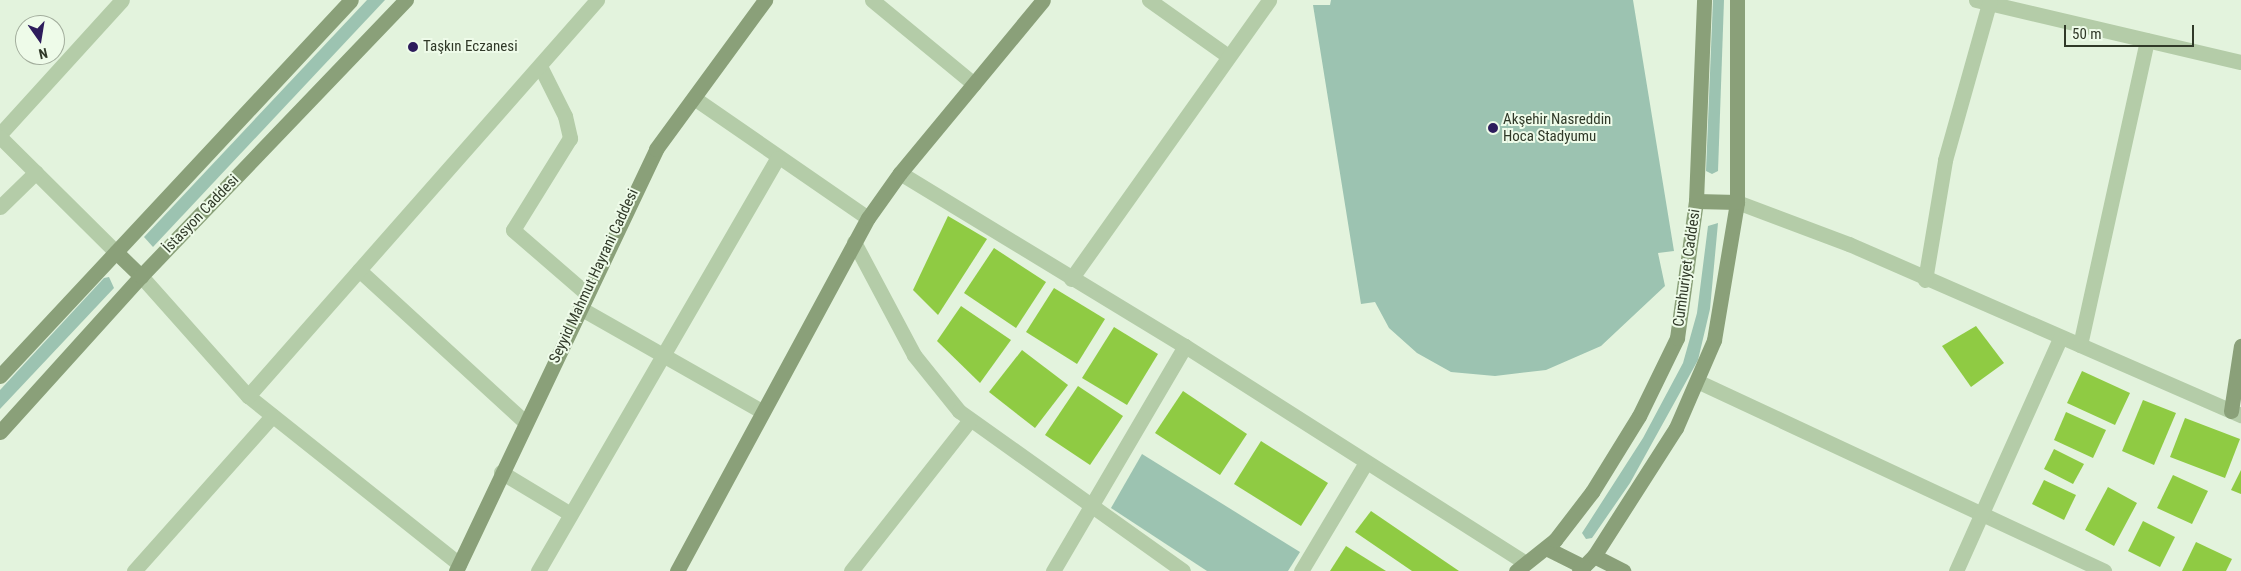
<!DOCTYPE html>
<meta charset="utf-8">
<style>
body{margin:0}
#map{position:relative;width:2241px;height:571px;overflow:hidden;background:#e3f3dd;font-family:"Roboto Condensed",sans-serif}
div>[style]{position:absolute}
.green>*{inset:0;background:#9cc3b1}
.building>*{inset:0;background:#8fcb43}
.street>*{height:15px;margin:-7.5px;padding:0 7.5px;transform-origin:7.5px;border-radius:7.5px;background:#b4cca8}
.secondary>*{height:15px;margin:-7.5px;padding:0 7.5px;transform-origin:7.5px;border-radius:7.5px;background:#8aa079}
.dots>*{width:14px;height:14px;translate:-50% -50%;box-sizing:border-box;border:2px solid #eefbe9;border-radius:50%}
span{translate:-50% -50%;white-space:nowrap;text-align:center;line-height:1.15;-webkit-text-stroke:4px #eefbe9;paint-order:stroke}
.poi-label{font-size:15px;color:#303928}
.left{translate:0 -50%;text-align:left}
.street-label{font-size:15px;color:#303928}
.north{position:absolute;left:15px;top:15px;width:50px;height:50px;box-sizing:border-box;background:#eefbe9;border:1px solid #a2ad9c;border-radius:50%;rotate:167deg;font-size:14px;font-weight:700;line-height:20px;text-align:center;color:#303928}
.north::after{content:'';display:block;margin:auto;width:18px;height:22px;background:#2d1c5c;clip-path:polygon(50% 0,100% 100%,50% 72%,0 100%)}
.scale{position:absolute;left:2064px;top:25px;width:130px;height:22px;box-sizing:border-box;border:2px solid #303928;border-top:0;padding-left:6px;font-size:15px;line-height:18px;white-space:nowrap;color:#303928;-webkit-text-stroke:4px #eefbe9;paint-order:stroke}
</style>
<div id="map">
<div class="green">
<div style="clip-path:polygon(367px 0,385px 0,153px 247px,144px 237px)"></div>
<div style="clip-path:polygon(1331px 0,1633px 0,1674px 251px,1658px 253px,1665px 286px,1601px 346px,1546px 370px,1495px 376px,1451px 372px,1417px 353px,1389px 328px,1375px 302px,1361px 304px,1313px 5px,1330px 5px)"></div>
<div style="clip-path:polygon(1713px 0,1724px 0,1718px 171px,1712px 174px,1706px 171px)"></div>
<div style="clip-path:polygon(1718px 223px,1710px 309px,1698px 360px,1630px 483px,1592px 538px,1586px 539px,1582px 533px,1643px 438px,1683px 363px,1697px 313px,1708px 226px)"></div>
<div style="clip-path:polygon(109px 277px,114px 288px,0 409px,0 390px,104px 278px)"></div>
<div style="clip-path:polygon(1142px 454px,1300px 552px,1288px 571px,1207px 571px,1111px 508px)"></div>
</div>
<div class="building">
<div style="clip-path:polygon(948px 216px,987px 239px,938px 315px,913px 290px)"></div>
<div style="clip-path:polygon(994px 248px,1046px 282px,1016px 328px,964px 293px)"></div>
<div style="clip-path:polygon(1054px 288px,1105px 319px,1077px 364px,1026px 332px)"></div>
<div style="clip-path:polygon(961px 306px,1011px 340px,980px 383px,937px 341px)"></div>
<div style="clip-path:polygon(1976px 326px,2004px 363px,1971px 387px,1942px 346px)"></div>
<div style="clip-path:polygon(1114px 327px,1158px 354px,1127px 405px,1082px 378px)"></div>
<div style="clip-path:polygon(1022px 350px,1068px 385px,1035px 428px,989px 392px)"></div>
<div style="clip-path:polygon(2082px 371px,2130px 393px,2115px 425px,2067px 403px)"></div>
<div style="clip-path:polygon(1078px 386px,1123px 416px,1090px 465px,1045px 435px)"></div>
<div style="clip-path:polygon(1183px 391px,1247px 434px,1220px 475px,1155px 433px)"></div>
<div style="clip-path:polygon(2143px 400px,2176px 413px,2154px 465px,2122px 451px)"></div>
<div style="clip-path:polygon(2066px 412px,2106px 430px,2093px 458px,2054px 440px)"></div>
<div style="clip-path:polygon(2185px 418px,2240px 439px,2225px 478px,2170px 457px)"></div>
<div style="clip-path:polygon(1261px 441px,1328px 483px,1301px 526px,1234px 484px)"></div>
<div style="clip-path:polygon(2054px 449px,2084px 464px,2073px 484px,2044px 469px)"></div>
<div style="clip-path:polygon(2241px 470px,2241px 494px,2231px 490px)"></div>
<div style="clip-path:polygon(2173px 475px,2208px 491px,2192px 524px,2157px 508px)"></div>
<div style="clip-path:polygon(2044px 480px,2076px 495px,2064px 520px,2032px 504px)"></div>
<div style="clip-path:polygon(2108px 487px,2137px 503px,2114px 546px,2085px 530px)"></div>
<div style="clip-path:polygon(1371px 511px,1459px 571px,1412px 571px,1355px 532px)"></div>
<div style="clip-path:polygon(2143px 521px,2175px 537px,2160px 567px,2128px 551px)"></div>
<div style="clip-path:polygon(2196px 542px,2232px 559px,2226px 571px,2182px 571px)"></div>
<div style="clip-path:polygon(1346px 546px,1386px 571px,1330px 571px)"></div>
</div>
<div class="street">
<div style="left:872px;top:0;width:132px;rotate:39.5deg"></div>
<div style="left:1149px;top:0;width:97px;rotate:35.3deg"></div>
<div style="left:1976px;top:0;width:272px;rotate:13.2deg"></div>
<div style="left:540px;top:66px;width:56px;rotate:63.4deg"></div>
<div style="left:565px;top:116px;width:23px;rotate:77deg"></div>
<div style="left:570px;top:138px;width:108px;rotate:121.8deg"></div>
<div style="left:513px;top:230px;width:98px;rotate:40.9deg"></div>
<div style="left:694px;top:98px;width:211px;rotate:34.6deg"></div>
<div style="left:0;top:134px;width:181px;rotate:-47.7deg"></div>
<div style="left:0;top:137px;width:163px;rotate:44.8deg"></div>
<div style="left:900px;top:173px;width:333px;rotate:31.3deg"></div>
<div style="left:1185px;top:346px;width:403px;rotate:32.5deg"></div>
<div style="left:1737px;top:202px;width:120px;rotate:20.6deg"></div>
<div style="left:1849px;top:244px;width:428px;rotate:23.6deg"></div>
<div style="left:0;top:207px;width:50px;rotate:-44.2deg"></div>
<div style="left:854px;top:242px;width:128px;rotate:62deg"></div>
<div style="left:914px;top:355px;width:72px;rotate:51.2deg"></div>
<div style="left:959px;top:411px;width:275px;rotate:35.5deg"></div>
<div style="left:359px;top:270px;width:224px;rotate:42.5deg"></div>
<div style="left:141px;top:276px;width:161px;rotate:48.3deg"></div>
<div style="left:248px;top:396px;width:270px;rotate:38.5deg"></div>
<div style="left:1071px;top:279px;width:342px;rotate:-54.6deg"></div>
<div style="left:1925px;top:280px;width:122px;rotate:-80.5deg"></div>
<div style="left:1945px;top:160px;width:166px;rotate:-74.3deg"></div>
<div style="left:580px;top:308px;width:210px;rotate:29.6deg"></div>
<div style="left:2080px;top:345px;width:312px;rotate:-77.6deg"></div>
<div style="left:1699px;top:382px;width:447px;rotate:25deg"></div>
<div style="left:248px;top:396px;width:528px;rotate:-48.61deg"></div>
<div style="left:501px;top:472px;width:79px;rotate:31.1deg"></div>
<div style="left:134px;top:571px;width:208px;rotate:-48.3deg"></div>
<div style="left:538px;top:571px;width:477px;rotate:-59.9deg"></div>
<div style="left:851px;top:571px;width:192px;rotate:-51.8deg"></div>
<div style="left:1053px;top:571px;width:261px;rotate:-59.6deg"></div>
<div style="left:1301px;top:571px;width:125px;rotate:-59.1deg"></div>
<div style="left:1956px;top:571px;width:254px;rotate:-65.9deg"></div>
</div>
<div class="secondary">
<div style="left:1696px;top:201px;width:41px;rotate:1.4deg"></div>
<div style="left:116px;top:252px;width:35px;rotate:44deg"></div>
<div style="left:0;top:376px;width:514px;rotate:-46.97deg"></div>
<div style="left:2231px;top:411px;width:66px;rotate:-81.3deg"></div>
<div style="left:0;top:432px;width:210px;rotate:-47.9deg"></div>
<div style="left:141px;top:276px;width:383px;rotate:-46.2deg"></div>
<div style="left:1546px;top:548px;width:42px;rotate:26.6deg"></div>
<div style="left:1594px;top:556px;width:33px;rotate:27deg"></div>
<div style="left:456px;top:571px;width:467px;rotate:-64.6deg"></div>
<div style="left:656px;top:149px;width:185px;rotate:-53.8deg"></div>
<div style="left:677px;top:571px;width:401px;rotate:-61.6deg"></div>
<div style="left:868px;top:218px;width:55px;rotate:-54.6deg"></div>
<div style="left:900px;top:173px;width:224px;rotate:-50.4deg"></div>
<div style="left:1516px;top:571px;width:50px;rotate:-38.5deg"></div>
<div style="left:1555px;top:540px;width:61px;rotate:-52.4deg"></div>
<div style="left:1592px;top:492px;width:89px;rotate:-58.3deg"></div>
<div style="left:1639px;top:416px;width:87px;rotate:-64deg"></div>
<div style="left:1677px;top:338px;width:138px;rotate:-82.1deg"></div>
<div style="left:1696px;top:201px;width:201px;rotate:-87.7deg"></div>
<div style="left:1579px;top:571px;width:21px;rotate:-45deg"></div>
<div style="left:1594px;top:556px;width:152px;rotate:-57.4deg"></div>
<div style="left:1676px;top:428px;width:96px;rotate:-66.6deg"></div>
<div style="left:1714px;top:340px;width:140px;rotate:-80.5deg"></div>
<div style="left:1737px;top:202px;width:202px;rotate:-90deg"></div>
</div>
<div class="dots">
<div style="left:413px;top:47px;background:#2d1c5c"></div>
<div style="left:1493px;top:128px;background:#2d1c5c"></div>
</div>
<div class="poi-label">
<span class="left" style="left:423px;top:47px">Taşkın Eczanesi</span>
<span class="left" style="left:1503px;top:128px">Akşehir Nasreddin<br>Hoca Stadyumu</span>
</div>
<div class="street-label">
<span style="left:201px;top:214px;rotate:-46deg">İstasyon Caddesi</span>
<span style="left:1687px;top:268px;rotate:-82deg">Cumhuriyet Caddesi</span>
<span style="left:594px;top:276px;rotate:-65deg">Seyyid Mahmut Hayrani Caddesi</span>
</div>
<div class="north">N</div>
<div class="scale">50 m</div>
</div>
